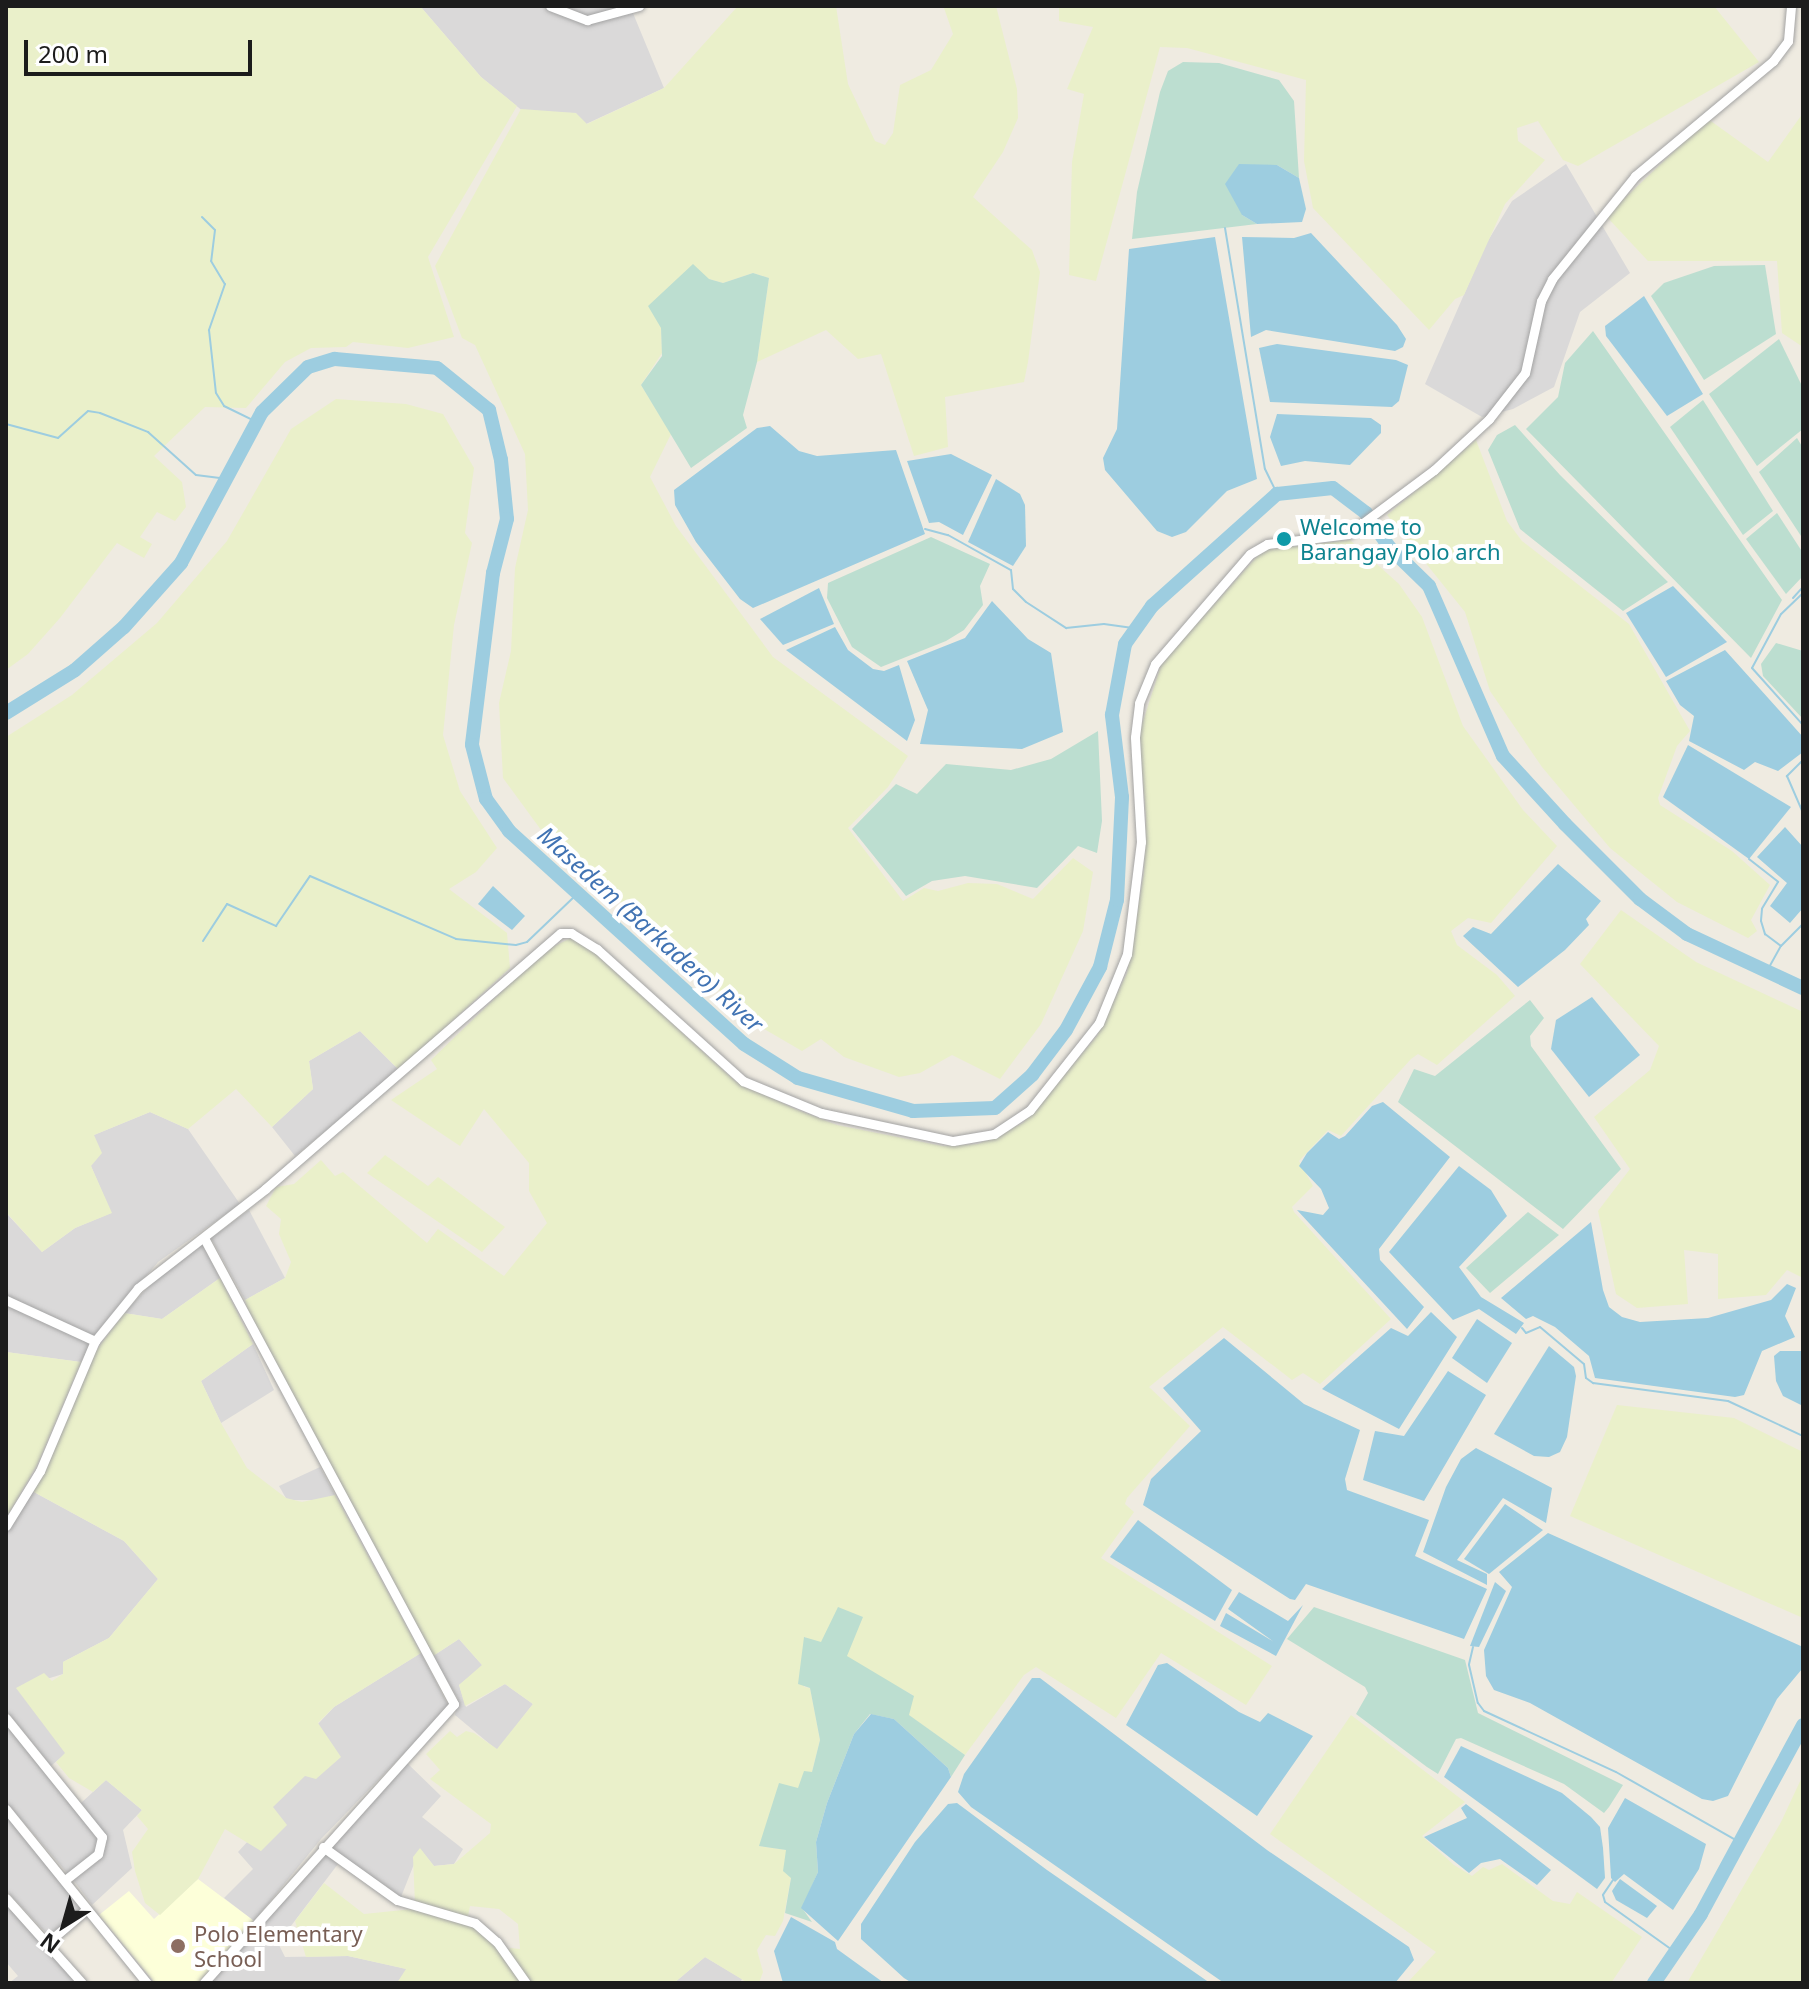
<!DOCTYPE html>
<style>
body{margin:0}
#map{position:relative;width:1809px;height:1989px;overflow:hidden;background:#efebe1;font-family:"Noto Sans",sans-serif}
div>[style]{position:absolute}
.residential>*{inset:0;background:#dad9d9}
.education>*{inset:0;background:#fdffd9}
.farmland>*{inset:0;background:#eaf0ca}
.wetland>*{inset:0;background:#bcded0}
.water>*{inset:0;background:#9dcde0}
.stream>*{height:2px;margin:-1px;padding:0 1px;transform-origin:1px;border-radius:1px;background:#9dcde0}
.river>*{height:14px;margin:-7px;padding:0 7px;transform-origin:7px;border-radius:7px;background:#9dcde0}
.roads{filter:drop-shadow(0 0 2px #a3a3a3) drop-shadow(0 0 2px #a3a3a3)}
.minor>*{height:9px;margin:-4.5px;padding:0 4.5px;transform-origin:4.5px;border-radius:4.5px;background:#fff}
.dots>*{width:22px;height:22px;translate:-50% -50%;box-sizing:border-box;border:4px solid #fff;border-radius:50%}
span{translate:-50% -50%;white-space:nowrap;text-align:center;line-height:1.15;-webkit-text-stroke:8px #fff;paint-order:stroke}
.culture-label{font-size:22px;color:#0d838f}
.left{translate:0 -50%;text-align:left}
.education-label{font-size:22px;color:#785e54}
.water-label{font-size:24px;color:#4173b3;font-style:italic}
.frame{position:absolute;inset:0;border:8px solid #1c1c1c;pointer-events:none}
.north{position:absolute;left:24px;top:1885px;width:80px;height:80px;-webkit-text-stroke:6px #fff;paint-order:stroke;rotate:217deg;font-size:22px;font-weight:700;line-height:32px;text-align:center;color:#1c1c1c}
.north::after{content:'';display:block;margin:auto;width:28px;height:36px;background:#1c1c1c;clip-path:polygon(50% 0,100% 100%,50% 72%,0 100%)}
.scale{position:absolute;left:24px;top:40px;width:228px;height:36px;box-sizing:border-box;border:4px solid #1c1c1c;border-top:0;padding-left:10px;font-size:24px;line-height:28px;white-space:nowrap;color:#1c1c1c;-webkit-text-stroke:6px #fff;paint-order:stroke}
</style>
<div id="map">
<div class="residential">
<div style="clip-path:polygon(420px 6px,630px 6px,664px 88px,586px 124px,575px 113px,524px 112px,481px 77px)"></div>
<div style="clip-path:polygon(1566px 164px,1630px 273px,1580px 312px,1554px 387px,1513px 409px,1482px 417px,1425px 384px,1486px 244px,1512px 201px)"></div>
<div style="clip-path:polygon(360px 1031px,399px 1070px,295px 1156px,272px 1127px,313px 1089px,309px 1061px)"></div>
<div style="clip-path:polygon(150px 1112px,188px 1129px,240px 1204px,158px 1262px,94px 1338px,6px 1297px,8px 1215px,42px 1252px,75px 1228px,111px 1213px,91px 1166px,94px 1135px)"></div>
<div style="clip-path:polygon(249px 1210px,285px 1278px,245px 1300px,211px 1238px)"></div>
<div style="clip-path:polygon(202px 1244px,220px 1278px,162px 1319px,124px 1313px,166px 1268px)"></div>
<div style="clip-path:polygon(6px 1303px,91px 1343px,81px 1362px,6px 1352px)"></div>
<div style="clip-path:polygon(253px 1344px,274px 1390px,221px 1423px,201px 1381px)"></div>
<div style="clip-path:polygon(320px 1467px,335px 1495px,324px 1500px,287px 1500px,279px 1486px)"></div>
<div style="clip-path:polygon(32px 1491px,124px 1541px,158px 1579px,109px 1638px,63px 1662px,63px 1674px,17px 1688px,66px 1753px,51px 1766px,6px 1710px,6px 1532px)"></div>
<div style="clip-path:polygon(459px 1639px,483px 1666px,459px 1685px,466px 1707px,505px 1684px,533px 1704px,497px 1750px,455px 1715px,458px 1699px,433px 1656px)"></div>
<div style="clip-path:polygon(421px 1653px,449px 1707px,321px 1839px,254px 1921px,224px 1898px,253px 1869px,238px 1852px,249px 1840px,261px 1851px,272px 1807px,305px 1775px,318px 1724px,334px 1707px)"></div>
<div style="clip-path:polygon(6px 1722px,98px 1837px,98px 1852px,68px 1874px,6px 1802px)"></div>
<div style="clip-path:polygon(405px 1761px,441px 1796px,422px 1817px,463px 1849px,454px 1864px,434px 1866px,420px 1849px,401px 1897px,328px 1846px)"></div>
<div style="clip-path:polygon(106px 1780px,142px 1810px,123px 1830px,132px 1868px,92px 1905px,72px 1878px,106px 1846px,106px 1836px,81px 1803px)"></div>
<div style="clip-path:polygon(6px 1812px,83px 1909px,54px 1934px,48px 1935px,6px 1890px)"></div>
<div style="clip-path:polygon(323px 1853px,338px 1864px,278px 1943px,285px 1957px,348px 1956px,407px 1969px,397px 1983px,209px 1983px)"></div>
<div style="clip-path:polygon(6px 1902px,79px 1983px,9px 1983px,18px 1976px,6px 1962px)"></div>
<div style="clip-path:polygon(705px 1957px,742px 1979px,740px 1983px,674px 1983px)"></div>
</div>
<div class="education">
<div style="clip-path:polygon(198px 1879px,254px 1921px,198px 1983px,155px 1983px,99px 1915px,129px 1891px,154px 1919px)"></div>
</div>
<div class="farmland">
<div style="clip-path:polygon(6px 6px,420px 6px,481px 77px,517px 106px,428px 257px,454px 337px,408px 348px,353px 342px,346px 347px,311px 348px,285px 362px,246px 408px,205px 407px,154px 456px,182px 482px,186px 507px,175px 521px,157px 512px,140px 537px,152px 544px,144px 558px,117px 543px,60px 618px,28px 654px,6px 670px)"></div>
<div style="clip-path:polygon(738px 6px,836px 6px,848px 84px,875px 141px,885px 145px,893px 133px,900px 85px,931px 70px,953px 34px,944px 8px,996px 6px,1017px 89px,1018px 118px,1003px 152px,973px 197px,1032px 250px,1040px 272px,1028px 362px,1024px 382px,945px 397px,948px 447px,914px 456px,881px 354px,858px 359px,826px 330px,757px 362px,769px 278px,753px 273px,723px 283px,709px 279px,661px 328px,662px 353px,641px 385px,671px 434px,650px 477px,676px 526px,773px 657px,908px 756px,888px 787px,848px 828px,903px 901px,924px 888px,938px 891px,968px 883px,997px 884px,1033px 899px,1073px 858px,1093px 872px,1083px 931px,1041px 1024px,1000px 1079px,952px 1055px,920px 1073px,899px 1077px,844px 1057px,821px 1039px,802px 1051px,759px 1026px,544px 834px,503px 778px,499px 703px,511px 651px,515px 568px,528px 510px,525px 454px,475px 345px,462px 338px,435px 266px,521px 109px,576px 113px,587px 124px,664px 88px)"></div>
<div style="clip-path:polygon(1059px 6px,1714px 6px,1759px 62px,1578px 166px,1563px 160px,1538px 121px,1517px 128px,1518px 141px,1545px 160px,1505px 204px,1464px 295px,1455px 299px,1429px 330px,1313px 208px,1304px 161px,1306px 80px,1187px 48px,1160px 47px,1096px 281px,1069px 275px,1072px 162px,1084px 94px,1067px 89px,1093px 27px,1059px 21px)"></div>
<div style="clip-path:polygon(1803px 113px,1803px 347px,1782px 333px,1777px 261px,1648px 261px,1606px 216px,1708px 119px,1768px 162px)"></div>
<div style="clip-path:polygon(336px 399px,406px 404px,443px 414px,474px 468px,465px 533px,472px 543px,454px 625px,443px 735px,460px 791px,497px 848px,476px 872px,449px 889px,507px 933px,510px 968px,399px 1070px,360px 1031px,309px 1061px,313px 1089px,272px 1127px,236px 1089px,188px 1129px,150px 1112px,94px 1135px,102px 1153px,91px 1166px,112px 1213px,75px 1228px,42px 1252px,6px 1212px,6px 737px,72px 695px,157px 623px,227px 541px,291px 429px)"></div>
<div style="clip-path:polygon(1476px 440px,1507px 521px,1522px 541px,1629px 624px,1690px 731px,1677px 746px,1658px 798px,1660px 805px,1732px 851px,1770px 885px,1751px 920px,1757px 931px,1748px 938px,1677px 902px,1610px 848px,1542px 767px,1490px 691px,1465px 612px,1387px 515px)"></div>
<div style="clip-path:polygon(1350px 540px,1399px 584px,1422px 617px,1463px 726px,1523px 810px,1557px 846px,1491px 923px,1468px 918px,1451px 931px,1457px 945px,1497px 975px,1515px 996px,1437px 1065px,1418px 1054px,1411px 1059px,1341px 1136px,1328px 1130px,1299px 1161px,1313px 1186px,1292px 1207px,1294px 1212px,1391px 1319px,1320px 1384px,1303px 1373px,1292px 1380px,1223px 1327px,1149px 1387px,1190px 1426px,1127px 1498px,1125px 1504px,1134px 1512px,1101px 1558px,1272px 1666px,1246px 1705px,1161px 1653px,1116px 1718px,1036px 1667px,1024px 1675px,965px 1755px,907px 1714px,913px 1695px,805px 1637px,804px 1687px,810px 1688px,820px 1740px,812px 1772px,759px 1846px,786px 1850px,791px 1878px,783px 1921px,775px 1936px,766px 1935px,757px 1950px,763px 1972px,759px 1983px,748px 1983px,705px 1957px,674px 1983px,531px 1983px,508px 1953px,510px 1948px,520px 1949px,518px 1924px,499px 1909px,470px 1906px,468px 1916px,415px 1904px,413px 1857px,420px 1848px,434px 1866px,454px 1864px,490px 1833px,491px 1824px,430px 1779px,440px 1770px,426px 1754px,450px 1731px,457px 1737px,466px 1731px,474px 1733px,497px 1749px,533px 1704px,505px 1684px,465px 1706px,459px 1685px,482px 1665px,459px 1639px,433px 1656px,252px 1326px,245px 1300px,285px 1278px,291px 1262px,279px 1234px,281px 1219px,266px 1206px,276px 1187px,294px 1184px,321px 1160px,335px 1176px,343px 1172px,427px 1243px,438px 1229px,504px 1276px,547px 1223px,529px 1191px,529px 1163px,484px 1109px,460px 1146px,391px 1100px,437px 1069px,431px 1060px,544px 951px,571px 938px,582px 941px,735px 1081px,795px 1109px,837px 1125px,943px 1146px,978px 1144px,1023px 1123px,1097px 1036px,1127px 973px,1144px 872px,1146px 817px,1139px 734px,1162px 662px,1263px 550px)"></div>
<div style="clip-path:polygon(1621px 910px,1696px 962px,1803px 1012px,1803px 1278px,1787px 1270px,1766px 1295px,1718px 1299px,1718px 1254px,1684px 1250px,1688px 1304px,1637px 1308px,1616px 1294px,1598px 1211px,1630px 1169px,1594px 1117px,1650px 1070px,1659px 1046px,1580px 964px)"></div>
<div style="clip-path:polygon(385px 1155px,428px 1186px,438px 1177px,505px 1227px,482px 1252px,367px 1173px)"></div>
<div style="clip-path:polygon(220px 1278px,253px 1344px,201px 1381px,221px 1423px,247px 1468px,286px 1498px,302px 1502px,335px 1495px,421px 1653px,334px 1707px,318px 1723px,341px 1757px,316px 1779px,305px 1776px,273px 1807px,287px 1825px,261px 1851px,225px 1829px,198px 1879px,160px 1915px,145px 1903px,135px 1871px,132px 1852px,148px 1829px,137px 1816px,142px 1810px,106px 1780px,93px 1792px,69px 1778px,56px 1762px,65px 1753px,16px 1688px,44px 1673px,52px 1681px,63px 1674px,63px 1662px,109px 1638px,158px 1579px,124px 1541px,32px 1491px,93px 1355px,124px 1313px,162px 1319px)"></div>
<div style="clip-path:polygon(6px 1352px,81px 1362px,37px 1465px,6px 1518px)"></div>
<div style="clip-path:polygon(1617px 1405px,1734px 1418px,1803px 1452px,1803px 1618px,1570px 1516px)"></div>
<div style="clip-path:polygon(1351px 1715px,1465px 1802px,1422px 1836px,1454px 1865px,1472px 1876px,1483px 1867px,1489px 1870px,1502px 1864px,1553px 1901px,1570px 1904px,1577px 1892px,1642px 1937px,1611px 1983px,1407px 1983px,1436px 1952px,1270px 1834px)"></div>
<div style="clip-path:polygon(1803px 1775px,1803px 1983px,1687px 1983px,1781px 1822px)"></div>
<div style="clip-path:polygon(324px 1883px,364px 1914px,413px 1909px,466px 1922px,493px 1941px,524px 1983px,397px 1983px,406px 1969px,348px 1956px,306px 1957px,295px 1921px)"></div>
</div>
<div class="wetland">
<div style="clip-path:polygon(1183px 62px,1219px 63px,1279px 80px,1294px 101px,1299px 178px,1277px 165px,1242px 215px,1257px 224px,1132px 239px,1137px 192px,1160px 92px,1168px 71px)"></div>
<div style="clip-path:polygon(693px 264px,709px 279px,723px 283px,753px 273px,769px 278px,757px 362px,743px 415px,747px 428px,691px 468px,641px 385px,662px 356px,661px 328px,648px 306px)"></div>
<div style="clip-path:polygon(1765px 265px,1776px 334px,1704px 380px,1651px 296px,1664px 283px,1714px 266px)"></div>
<div style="clip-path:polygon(1593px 331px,1782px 600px,1751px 658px,1526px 429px,1558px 397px,1565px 363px)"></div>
<div style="clip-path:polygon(1779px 339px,1803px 388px,1803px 429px,1757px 466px,1709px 394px)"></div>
<div style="clip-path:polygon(1703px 400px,1773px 511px,1743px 535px,1670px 427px)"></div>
<div style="clip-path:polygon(1515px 425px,1560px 475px,1668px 582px,1623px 611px,1520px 529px,1488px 450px,1497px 435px)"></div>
<div style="clip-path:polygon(1797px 438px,1803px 448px,1803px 539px,1759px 472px)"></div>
<div style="clip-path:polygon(1777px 513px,1803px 553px,1803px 576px,1786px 594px,1746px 539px)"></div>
<div style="clip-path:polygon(931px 537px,990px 564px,980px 586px,983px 605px,964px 630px,946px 641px,881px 667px,852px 647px,827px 598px,828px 583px)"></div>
<div style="clip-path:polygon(1776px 643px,1803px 651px,1803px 719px,1763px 676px,1761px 664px)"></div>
<div style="clip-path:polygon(1098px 731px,1102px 821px,1097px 853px,1078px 846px,1037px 888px,965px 876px,932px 881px,906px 896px,852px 829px,896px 784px,917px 794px,946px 764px,1011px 770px,1051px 759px)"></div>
<div style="clip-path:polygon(1530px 1000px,1544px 1018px,1530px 1036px,1531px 1046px,1621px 1169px,1563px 1229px,1398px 1102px,1414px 1069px,1435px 1076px)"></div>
<div style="clip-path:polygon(1528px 1212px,1559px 1235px,1490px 1293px,1466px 1268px)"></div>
<div style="clip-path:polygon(838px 1607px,863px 1617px,847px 1656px,914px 1696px,909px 1715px,965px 1755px,951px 1777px,948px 1768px,894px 1719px,870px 1714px,854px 1734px,827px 1803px,816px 1842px,818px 1872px,802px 1908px,812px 1922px,785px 1913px,791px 1878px,783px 1871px,786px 1850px,759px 1846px,779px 1783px,798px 1788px,804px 1771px,812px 1772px,820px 1740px,810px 1688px,798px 1684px,804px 1637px,821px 1642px)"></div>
<div style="clip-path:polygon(1314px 1607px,1465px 1660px,1478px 1713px,1623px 1785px,1609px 1807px,1604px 1813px,1564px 1784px,1461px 1738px,1456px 1739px,1438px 1774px,1427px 1767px,1356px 1714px,1368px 1693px,1365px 1687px,1287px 1639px)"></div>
</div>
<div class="water">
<div style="clip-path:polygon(1239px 164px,1277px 165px,1299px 178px,1306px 209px,1302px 222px,1257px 224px,1242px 215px,1225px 184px)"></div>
<div style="clip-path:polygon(1311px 233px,1397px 325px,1406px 339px,1403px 347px,1395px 351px,1266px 330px,1251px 337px,1242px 237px,1294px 238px)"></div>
<div style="clip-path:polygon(1215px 237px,1257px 479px,1227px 491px,1186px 532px,1172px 537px,1157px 531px,1105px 470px,1103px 458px,1117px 429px,1129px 249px)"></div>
<div style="clip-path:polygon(1644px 296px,1703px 394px,1667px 416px,1606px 336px,1605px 326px)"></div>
<div style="clip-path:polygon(1277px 344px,1396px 360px,1408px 365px,1399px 401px,1392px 407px,1270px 402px,1259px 348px)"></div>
<div style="clip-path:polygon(1277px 414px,1371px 418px,1381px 425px,1381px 433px,1350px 465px,1305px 461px,1281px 466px,1270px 437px)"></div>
<div style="clip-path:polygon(770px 426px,799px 451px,817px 456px,896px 450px,925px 534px,753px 608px,740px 599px,696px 542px,675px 505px,674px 490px,757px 428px)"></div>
<div style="clip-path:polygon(951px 454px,992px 475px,963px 535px,939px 522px,929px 523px,907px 461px)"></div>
<div style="clip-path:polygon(996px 479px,1020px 494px,1025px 505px,1026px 546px,1013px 566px,968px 542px)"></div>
<div style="clip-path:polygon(1673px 586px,1727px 642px,1666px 677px,1626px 613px)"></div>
<div style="clip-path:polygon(819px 588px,834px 624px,783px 645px,760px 619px)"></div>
<div style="clip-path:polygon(992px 601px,1028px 639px,1051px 653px,1063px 732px,1022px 749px,920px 744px,928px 710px,907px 661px,965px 638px)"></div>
<div style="clip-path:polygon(835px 627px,848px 650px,873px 669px,884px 671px,899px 665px,915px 720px,907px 741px,786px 650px)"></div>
<div style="clip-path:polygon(1725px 650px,1803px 737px,1803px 752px,1778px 771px,1755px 762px,1744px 770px,1689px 741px,1694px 716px,1680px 705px,1666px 681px)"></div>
<div style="clip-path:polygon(1688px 745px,1791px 807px,1749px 859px,1663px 797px)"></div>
<div style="clip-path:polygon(1785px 827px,1803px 847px,1803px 908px,1790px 923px,1770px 906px,1787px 883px,1757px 857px)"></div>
<div style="clip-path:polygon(1558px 864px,1601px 901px,1586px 919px,1589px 925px,1565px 950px,1518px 987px,1463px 936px,1473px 927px,1491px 934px)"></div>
<div style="clip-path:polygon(493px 886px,525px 916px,512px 930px,478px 904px)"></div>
<div style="clip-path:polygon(1592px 997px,1640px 1055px,1589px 1097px,1551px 1049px,1556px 1020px)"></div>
<div style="clip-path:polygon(1383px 1102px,1450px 1157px,1379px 1249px,1380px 1260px,1424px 1307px,1407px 1329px,1297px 1210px,1323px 1215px,1329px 1208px,1321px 1189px,1299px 1166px,1307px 1153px,1328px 1132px,1339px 1139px,1345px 1136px,1372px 1106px)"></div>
<div style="clip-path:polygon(1459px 1166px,1491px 1190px,1507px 1216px,1459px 1267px,1481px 1297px,1524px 1323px,1516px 1334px,1479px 1309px,1453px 1320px,1389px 1252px)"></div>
<div style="clip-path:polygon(1591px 1222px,1603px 1290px,1609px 1307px,1622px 1317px,1640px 1322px,1708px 1318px,1771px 1300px,1787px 1284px,1796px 1288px,1785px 1316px,1795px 1337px,1762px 1351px,1744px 1395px,1735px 1397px,1595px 1378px,1589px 1356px,1555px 1327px,1533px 1316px,1526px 1319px,1501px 1298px)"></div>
<div style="clip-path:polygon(1431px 1312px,1457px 1337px,1399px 1429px,1322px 1389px,1391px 1328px,1408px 1336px)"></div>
<div style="clip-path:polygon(1477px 1319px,1512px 1343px,1487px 1383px,1452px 1358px)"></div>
<div style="clip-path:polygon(1224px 1338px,1304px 1404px,1360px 1430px,1345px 1479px,1347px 1490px,1429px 1520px,1415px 1556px,1487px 1589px,1464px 1639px,1306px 1584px,1295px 1600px,1290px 1599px,1143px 1505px,1151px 1479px,1201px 1431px,1163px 1388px)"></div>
<div style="clip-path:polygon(1549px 1346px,1574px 1367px,1576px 1376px,1567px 1437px,1560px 1452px,1549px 1457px,1534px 1456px,1494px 1434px)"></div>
<div style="clip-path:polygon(1780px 1351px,1803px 1351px,1803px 1406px,1783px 1396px,1776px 1381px,1774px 1356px)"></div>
<div style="clip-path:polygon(1448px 1371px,1486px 1395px,1424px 1501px,1363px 1480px,1375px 1431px,1404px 1436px)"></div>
<div style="clip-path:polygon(1476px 1448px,1552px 1488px,1546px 1523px,1503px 1498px,1457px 1560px,1487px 1574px,1487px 1585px,1423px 1552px,1446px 1487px,1461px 1459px)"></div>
<div style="clip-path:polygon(1505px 1504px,1543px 1530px,1489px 1574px,1464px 1559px)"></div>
<div style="clip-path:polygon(1138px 1520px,1232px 1590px,1215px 1621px,1110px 1557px)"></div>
<div style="clip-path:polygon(1548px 1533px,1803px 1647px,1802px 1669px,1777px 1699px,1728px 1796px,1713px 1801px,1702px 1799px,1530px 1703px,1494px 1690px,1486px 1676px,1484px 1650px,1512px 1587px,1499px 1572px)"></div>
<div style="clip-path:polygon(1495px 1582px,1506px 1591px,1479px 1647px,1470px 1646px)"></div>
<div style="clip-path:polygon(1239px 1592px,1288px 1621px,1303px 1605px,1276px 1656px,1220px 1626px,1226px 1613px,1274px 1642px,1228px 1609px)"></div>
<div style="clip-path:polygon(1167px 1663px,1239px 1712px,1260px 1722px,1268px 1713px,1313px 1736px,1257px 1816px,1126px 1725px,1158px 1665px)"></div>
<div style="clip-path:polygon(1032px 1678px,1040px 1678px,1267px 1850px,1409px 1947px,1414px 1960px,1395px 1983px,1224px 1983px,971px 1807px,958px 1792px,964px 1774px)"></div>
<div style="clip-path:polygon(871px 1714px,894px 1719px,948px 1768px,951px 1777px,838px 1941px,801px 1908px,818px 1872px,816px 1842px,827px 1803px,854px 1734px)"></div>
<div style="clip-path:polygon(1461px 1746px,1562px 1793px,1591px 1817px,1600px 1827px,1603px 1848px,1605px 1878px,1597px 1889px,1444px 1777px)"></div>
<div style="clip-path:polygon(1625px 1798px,1706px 1844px,1699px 1869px,1673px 1910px,1624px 1874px,1615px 1882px,1611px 1878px,1608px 1828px)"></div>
<div style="clip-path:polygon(957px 1803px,1047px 1870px,1210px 1983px,912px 1983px,904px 1978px,861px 1939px,861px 1924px,915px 1842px,948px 1804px)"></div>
<div style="clip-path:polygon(1466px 1804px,1551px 1870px,1537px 1885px,1500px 1859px,1481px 1863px,1469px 1873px,1424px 1837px,1467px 1818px,1461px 1808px)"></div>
<div style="clip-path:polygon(1620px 1879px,1657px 1906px,1647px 1918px,1616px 1900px,1612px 1891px)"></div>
<div style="clip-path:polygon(791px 1917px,835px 1942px,837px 1949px,884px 1983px,783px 1983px,774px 1951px)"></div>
</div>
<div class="stream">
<div style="left:202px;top:217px;width:18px;rotate:45deg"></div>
<div style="left:215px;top:230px;width:31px;rotate:97deg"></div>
<div style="left:211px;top:261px;width:27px;rotate:59deg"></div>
<div style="left:225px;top:284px;width:49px;rotate:109.2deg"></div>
<div style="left:209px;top:330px;width:63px;rotate:83.7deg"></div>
<div style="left:216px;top:393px;width:15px;rotate:58deg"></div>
<div style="left:224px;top:406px;width:37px;rotate:26deg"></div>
<div style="left:1225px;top:228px;width:244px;rotate:80.6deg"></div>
<div style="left:1265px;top:469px;width:28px;rotate:64deg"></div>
<div style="left:6px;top:424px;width:54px;rotate:15.1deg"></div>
<div style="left:58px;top:438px;width:40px;rotate:-42deg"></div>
<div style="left:88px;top:411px;width:12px;rotate:9deg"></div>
<div style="left:100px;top:413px;width:52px;rotate:21.6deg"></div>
<div style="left:148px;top:432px;width:64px;rotate:41.9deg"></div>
<div style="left:196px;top:475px;width:32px;rotate:7deg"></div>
<div style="left:925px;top:529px;width:24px;rotate:15deg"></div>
<div style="left:948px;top:535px;width:72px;rotate:29.1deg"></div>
<div style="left:1011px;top:570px;width:19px;rotate:84deg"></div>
<div style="left:1013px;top:589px;width:18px;rotate:45deg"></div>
<div style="left:1026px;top:602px;width:48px;rotate:33deg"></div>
<div style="left:1066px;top:628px;width:38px;rotate:-6deg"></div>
<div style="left:1104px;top:624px;width:29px;rotate:8deg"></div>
<div style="left:1803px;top:593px;width:30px;rotate:136deg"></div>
<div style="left:1781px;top:614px;width:61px;rotate:118.2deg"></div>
<div style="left:1752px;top:668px;width:76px;rotate:48.2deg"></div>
<div style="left:1793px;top:598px;width:15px;rotate:-48deg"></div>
<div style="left:1803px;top:760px;width:23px;rotate:135deg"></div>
<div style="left:1787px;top:776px;width:40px;rotate:66.6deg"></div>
<div style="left:1749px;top:859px;width:37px;rotate:38deg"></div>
<div style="left:1778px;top:882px;width:31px;rotate:121deg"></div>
<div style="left:1762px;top:909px;width:12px;rotate:95deg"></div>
<div style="left:1761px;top:921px;width:14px;rotate:73deg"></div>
<div style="left:1765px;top:934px;width:20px;rotate:37deg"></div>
<div style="left:203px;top:941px;width:44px;rotate:-57deg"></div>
<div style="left:227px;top:904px;width:54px;rotate:24.2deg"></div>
<div style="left:276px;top:926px;width:60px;rotate:-55.8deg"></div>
<div style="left:310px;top:876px;width:159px;rotate:23.3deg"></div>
<div style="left:456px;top:939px;width:60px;rotate:5.7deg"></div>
<div style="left:516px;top:945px;width:11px;rotate:-15deg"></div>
<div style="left:527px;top:942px;width:69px;rotate:-43.8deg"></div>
<div style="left:1767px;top:971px;width:29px;rotate:-61deg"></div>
<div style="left:1781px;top:946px;width:31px;rotate:-45deg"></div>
<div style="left:1522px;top:1328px;width:6px;rotate:51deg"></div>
<div style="left:1526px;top:1333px;width:15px;rotate:-23deg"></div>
<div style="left:1540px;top:1327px;width:57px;rotate:40.1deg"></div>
<div style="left:1584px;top:1364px;width:14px;rotate:82deg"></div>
<div style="left:1586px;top:1378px;width:9px;rotate:36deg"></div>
<div style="left:1593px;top:1383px;width:136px;rotate:7.6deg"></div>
<div style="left:1728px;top:1401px;width:83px;rotate:25deg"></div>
<div style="left:1473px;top:1647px;width:18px;rotate:103deg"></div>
<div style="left:1469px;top:1665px;width:39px;rotate:77deg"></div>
<div style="left:1478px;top:1703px;width:10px;rotate:53deg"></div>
<div style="left:1484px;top:1711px;width:145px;rotate:24.8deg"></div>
<div style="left:1616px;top:1772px;width:144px;rotate:29.6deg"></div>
<div style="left:1613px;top:1880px;width:18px;rotate:124deg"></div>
<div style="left:1603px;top:1895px;width:7px;rotate:74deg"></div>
<div style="left:1605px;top:1902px;width:86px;rotate:35.5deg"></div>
</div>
<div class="river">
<div style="left:6px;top:713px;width:81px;rotate:-31.9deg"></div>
<div style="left:75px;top:670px;width:65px;rotate:-41.3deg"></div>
<div style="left:124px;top:627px;width:86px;rotate:-48.3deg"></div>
<div style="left:181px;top:563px;width:171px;rotate:-61.8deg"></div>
<div style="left:262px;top:412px;width:64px;rotate:-44.4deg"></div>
<div style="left:308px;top:367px;width:28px;rotate:-17deg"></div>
<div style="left:335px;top:359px;width:102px;rotate:5deg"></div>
<div style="left:437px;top:368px;width:67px;rotate:38.9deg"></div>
<div style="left:489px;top:410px;width:51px;rotate:76.5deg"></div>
<div style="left:501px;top:460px;width:59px;rotate:84.2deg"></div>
<div style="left:507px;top:519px;width:56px;rotate:104.5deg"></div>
<div style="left:493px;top:573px;width:173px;rotate:97deg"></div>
<div style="left:472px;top:745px;width:56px;rotate:75.5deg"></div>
<div style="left:486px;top:799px;width:39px;rotate:54deg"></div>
<div style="left:509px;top:831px;width:317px;rotate:42.2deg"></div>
<div style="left:744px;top:1044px;width:64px;rotate:32.2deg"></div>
<div style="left:798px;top:1078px;width:120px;rotate:16deg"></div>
<div style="left:913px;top:1111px;width:82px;rotate:-2.1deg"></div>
<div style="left:995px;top:1108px;width:50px;rotate:-41.7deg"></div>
<div style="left:1032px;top:1075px;width:56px;rotate:-52.9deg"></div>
<div style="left:1066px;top:1030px;width:72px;rotate:-61.6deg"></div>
<div style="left:1100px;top:967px;width:69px;rotate:-75.8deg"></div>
<div style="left:1117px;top:900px;width:103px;rotate:-87.2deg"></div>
<div style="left:1122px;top:797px;width:83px;rotate:-97deg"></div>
<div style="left:1112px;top:715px;width:72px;rotate:-79.6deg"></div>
<div style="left:1125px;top:644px;width:47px;rotate:-54.6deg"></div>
<div style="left:1152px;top:606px;width:168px;rotate:-41.9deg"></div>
<div style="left:1277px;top:494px;width:56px;rotate:-6.1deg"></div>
<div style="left:1333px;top:488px;width:41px;rotate:37.1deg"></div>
<div style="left:1366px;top:513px;width:41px;rotate:55.9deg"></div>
<div style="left:1389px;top:547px;width:56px;rotate:44.3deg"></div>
<div style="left:1429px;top:586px;width:185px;rotate:66.5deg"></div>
<div style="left:1503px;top:756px;width:92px;rotate:47.6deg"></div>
<div style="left:1565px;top:824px;width:106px;rotate:45deg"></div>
<div style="left:1640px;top:899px;width:59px;rotate:36.7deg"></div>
<div style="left:1687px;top:934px;width:128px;rotate:25deg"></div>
<div style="left:1654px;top:1983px;width:83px;rotate:-55.7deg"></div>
<div style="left:1701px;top:1914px;width:215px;rotate:-61.6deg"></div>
</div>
<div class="roads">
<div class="minor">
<div style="left:550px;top:6px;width:40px;rotate:21deg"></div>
<div style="left:587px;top:20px;width:54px;rotate:-15.1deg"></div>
<div style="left:204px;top:1238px;width:529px;rotate:61.79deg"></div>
<div style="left:454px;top:1704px;width:375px;rotate:131.9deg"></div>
<div style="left:6px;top:1300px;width:98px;rotate:24.7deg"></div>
<div style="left:6px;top:1526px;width:65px;rotate:-58.3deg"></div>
<div style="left:40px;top:1471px;width:141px;rotate:-67.1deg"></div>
<div style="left:95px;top:1341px;width:68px;rotate:-50.9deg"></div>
<div style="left:138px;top:1288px;width:161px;rotate:-37.9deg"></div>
<div style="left:265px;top:1189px;width:391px;rotate:-40.9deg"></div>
<div style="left:561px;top:933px;width:10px"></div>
<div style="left:571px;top:933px;width:31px;rotate:32deg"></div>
<div style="left:597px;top:949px;width:197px;rotate:42.1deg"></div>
<div style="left:743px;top:1081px;width:84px;rotate:22.3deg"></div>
<div style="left:821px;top:1113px;width:135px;rotate:12deg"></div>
<div style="left:953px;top:1141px;width:42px;rotate:-9.7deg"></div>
<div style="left:994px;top:1134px;width:43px;rotate:-33.7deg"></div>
<div style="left:1030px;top:1110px;width:111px;rotate:-51.6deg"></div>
<div style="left:1099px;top:1023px;width:74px;rotate:-67.9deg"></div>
<div style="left:1127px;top:954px;width:113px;rotate:-82.9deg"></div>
<div style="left:1141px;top:842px;width:105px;rotate:-93.3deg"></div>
<div style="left:1135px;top:737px;width:34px;rotate:-83deg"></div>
<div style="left:1139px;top:703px;width:42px;rotate:-67.7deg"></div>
<div style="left:1155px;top:664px;width:145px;rotate:-49.2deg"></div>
<div style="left:1250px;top:554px;width:20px;rotate:-30deg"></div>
<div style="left:1267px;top:544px;width:82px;rotate:-7deg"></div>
<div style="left:1348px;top:534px;width:107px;rotate:-36.7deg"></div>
<div style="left:1434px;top:470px;width:75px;rotate:-42.8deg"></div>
<div style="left:1489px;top:419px;width:58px;rotate:-52deg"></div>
<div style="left:1525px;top:373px;width:74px;rotate:-77.5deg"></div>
<div style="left:1541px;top:301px;width:25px;rotate:-63deg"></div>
<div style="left:1552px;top:279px;width:132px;rotate:-51.1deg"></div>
<div style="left:1635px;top:176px;width:180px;rotate:-39.8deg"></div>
<div style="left:1773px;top:61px;width:25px;rotate:-53deg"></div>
<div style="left:1788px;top:41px;width:35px;rotate:-85deg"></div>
<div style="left:6px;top:1718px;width:153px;rotate:51.1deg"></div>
<div style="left:102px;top:1837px;width:17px;rotate:103deg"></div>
<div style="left:98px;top:1854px;width:42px;rotate:141.8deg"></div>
<div style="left:6px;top:1809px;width:224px;rotate:51deg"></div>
<div style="left:323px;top:1847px;width:91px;rotate:35.6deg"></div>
<div style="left:397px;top:1900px;width:81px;rotate:16.4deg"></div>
<div style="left:475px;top:1923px;width:29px;rotate:41deg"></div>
<div style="left:497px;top:1942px;width:50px;rotate:54.7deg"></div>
<div style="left:6px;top:1898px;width:114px;rotate:48.2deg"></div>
<div style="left:47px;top:1943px;width:52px;rotate:-40.4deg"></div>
</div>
</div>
<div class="dots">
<div style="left:1284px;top:539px;background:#0f9aa8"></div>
<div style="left:178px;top:1946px;background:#8d6e63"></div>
</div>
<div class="culture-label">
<span class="left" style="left:1300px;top:539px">Welcome to<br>Barangay Polo arch</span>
</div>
<div class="education-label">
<span class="left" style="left:194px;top:1946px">Polo Elementary<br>School</span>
</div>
<div class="water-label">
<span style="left:651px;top:929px;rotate:42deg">Masedem (Barkadero) River</span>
</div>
<div class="frame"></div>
<div class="north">N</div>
<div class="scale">200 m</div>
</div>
